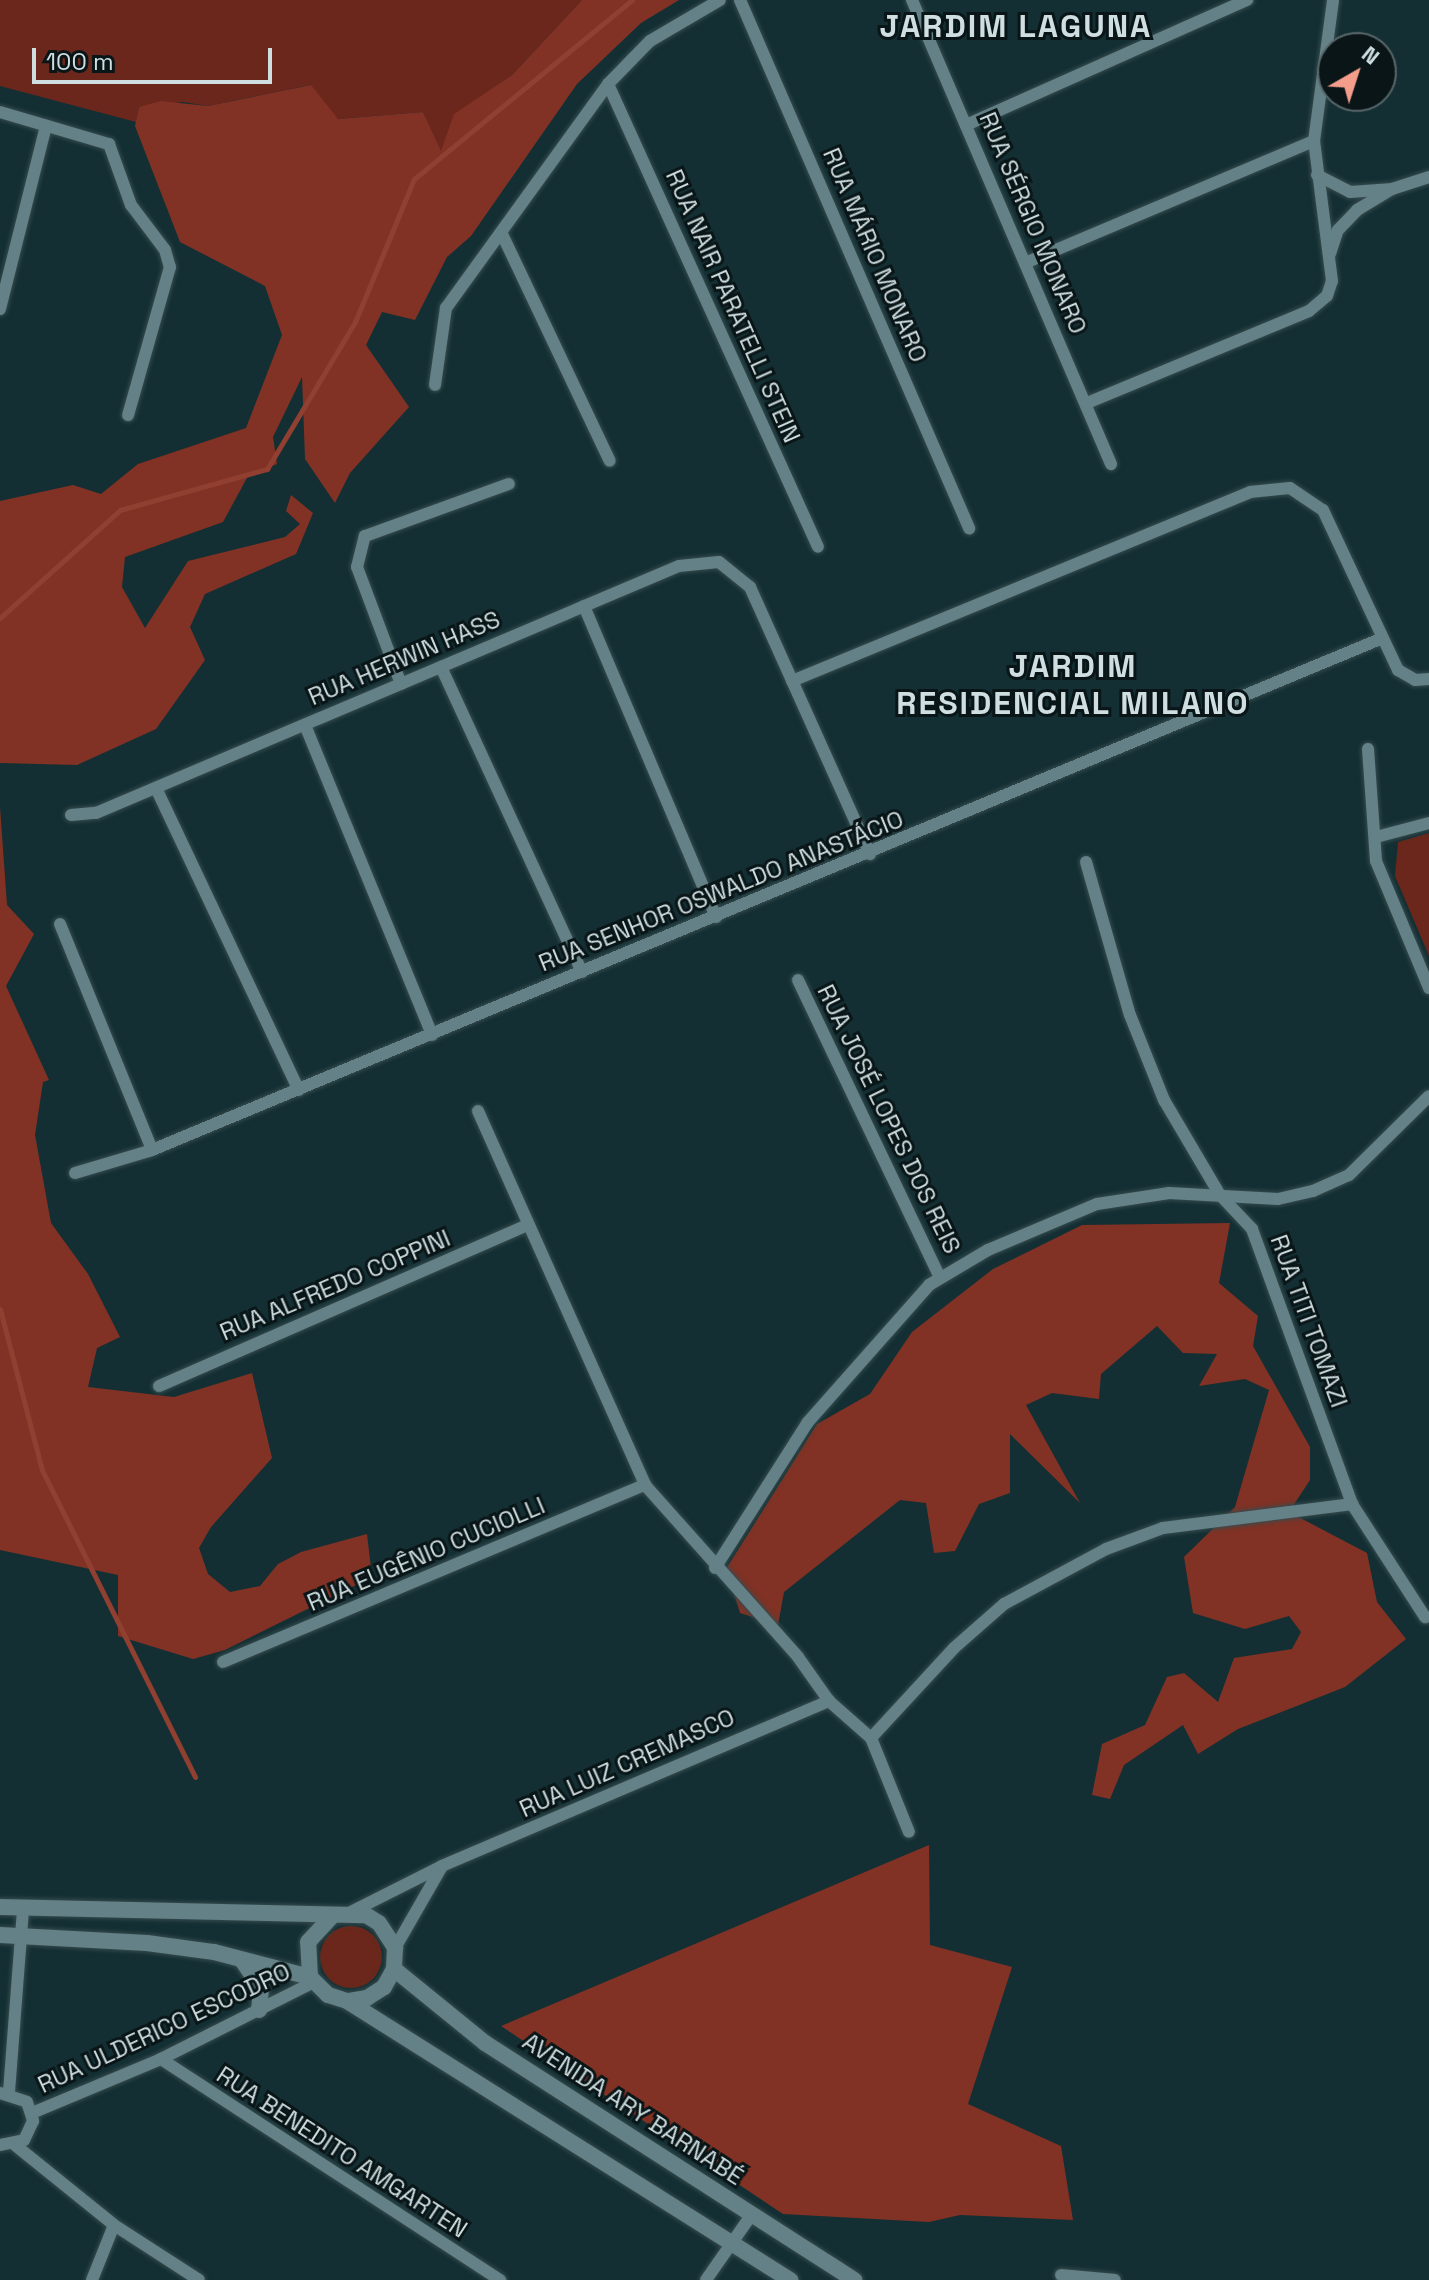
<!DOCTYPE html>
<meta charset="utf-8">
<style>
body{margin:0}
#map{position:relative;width:1429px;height:2280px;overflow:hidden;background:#132f33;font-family:"Space Grotesk",sans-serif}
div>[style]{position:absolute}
.green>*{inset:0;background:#6b271b}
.round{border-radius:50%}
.forest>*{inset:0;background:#813224}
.stream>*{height:5px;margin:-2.5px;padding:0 2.5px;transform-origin:2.5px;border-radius:2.5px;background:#903f30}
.roads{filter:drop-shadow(0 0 2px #364b4e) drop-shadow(0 0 2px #364b4e)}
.minor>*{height:12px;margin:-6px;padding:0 6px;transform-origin:6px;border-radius:6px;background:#638186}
.tertiary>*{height:16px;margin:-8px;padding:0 8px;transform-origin:8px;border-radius:8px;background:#638186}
span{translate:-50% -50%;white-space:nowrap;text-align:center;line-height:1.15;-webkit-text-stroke:6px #091517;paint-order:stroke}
.street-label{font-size:24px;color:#cfdee1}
.district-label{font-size:32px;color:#cfdee1;font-weight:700;letter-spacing:2px}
.north{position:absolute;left:1317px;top:32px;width:80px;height:80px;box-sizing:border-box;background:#091517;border:2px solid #586568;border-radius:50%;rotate:39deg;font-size:22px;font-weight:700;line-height:32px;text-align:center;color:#cfdee1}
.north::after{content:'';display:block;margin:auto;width:28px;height:36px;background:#f49d8b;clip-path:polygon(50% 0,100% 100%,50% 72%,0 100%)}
.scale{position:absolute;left:32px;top:48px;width:240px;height:36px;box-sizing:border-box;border:4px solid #cfdee1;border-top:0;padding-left:10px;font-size:24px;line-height:28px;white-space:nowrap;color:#cfdee1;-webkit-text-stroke:6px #091517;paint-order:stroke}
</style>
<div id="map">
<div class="green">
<div style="clip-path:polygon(0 0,582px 0,512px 75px,455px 114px,441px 152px,423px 112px,337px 119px,310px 85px,208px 106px,183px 102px,139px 107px,136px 122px,0 86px)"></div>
<div style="clip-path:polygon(1429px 833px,1429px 956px,1395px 876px,1398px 842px)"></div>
<div class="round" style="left:320px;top:1926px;width:62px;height:62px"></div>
</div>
<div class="forest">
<div style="clip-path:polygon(582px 0,679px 0,641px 23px,577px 84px,471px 236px,447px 257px,415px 320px,382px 312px,366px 345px,409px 407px,350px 473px,335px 503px,305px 459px,302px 377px,273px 437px,277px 464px,248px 476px,223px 522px,125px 557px,122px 587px,145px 628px,188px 561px,285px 537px,300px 524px,286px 511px,291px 495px,313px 513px,296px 554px,205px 594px,190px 627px,205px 660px,156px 729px,77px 765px,0 763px,0 501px,73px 485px,101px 494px,138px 464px,246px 428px,282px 335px,265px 286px,180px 242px,135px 126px,139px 107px,161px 101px,208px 106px,311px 85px,338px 119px,423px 112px,441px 151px,454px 114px,512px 75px)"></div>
<div style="clip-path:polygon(0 807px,7px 905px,34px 934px,6px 986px,49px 1080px,43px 1082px,35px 1135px,51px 1223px,88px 1274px,120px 1337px,97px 1348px,88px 1387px,174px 1397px,252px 1373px,272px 1458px,211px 1527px,199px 1548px,208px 1574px,230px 1592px,260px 1586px,278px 1564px,301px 1552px,367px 1534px,372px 1577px,225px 1650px,193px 1659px,118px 1636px,118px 1575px,0 1550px)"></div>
<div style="clip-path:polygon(1230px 1223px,1219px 1283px,1258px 1316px,1253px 1346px,1310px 1447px,1310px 1480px,1289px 1512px,1367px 1553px,1377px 1602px,1406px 1639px,1345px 1687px,1238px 1729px,1198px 1754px,1183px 1725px,1124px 1765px,1110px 1799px,1092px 1795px,1102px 1744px,1145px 1725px,1167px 1677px,1184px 1673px,1218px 1702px,1234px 1658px,1292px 1649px,1301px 1632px,1289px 1616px,1245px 1629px,1193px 1613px,1184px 1557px,1235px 1507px,1269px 1390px,1245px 1379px,1199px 1386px,1217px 1354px,1183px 1353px,1157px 1326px,1101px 1374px,1099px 1399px,1052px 1393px,1026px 1405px,1080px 1503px,1010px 1434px,1010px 1493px,979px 1504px,955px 1551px,934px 1553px,926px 1503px,900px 1500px,784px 1592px,778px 1625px,740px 1613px,726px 1569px,817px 1424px,870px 1394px,912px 1332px,993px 1269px,1082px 1225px)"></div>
<div style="clip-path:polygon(929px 1845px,930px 1945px,1012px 1967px,968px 2104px,1061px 2146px,1073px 2220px,960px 2215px,929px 2222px,783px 2214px,501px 2026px)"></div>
</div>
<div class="stream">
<div style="left:0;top:618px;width:161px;rotate:-42deg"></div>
<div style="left:120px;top:510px;width:153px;rotate:-15.6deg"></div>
<div style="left:267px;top:469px;width:171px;rotate:-59.1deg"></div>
<div style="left:355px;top:322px;width:155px;rotate:-67.6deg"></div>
<div style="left:414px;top:179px;width:282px;rotate:-39.4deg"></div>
<div style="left:0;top:1309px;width:166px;rotate:75.4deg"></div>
<div style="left:42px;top:1470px;width:343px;rotate:63.5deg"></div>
</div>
<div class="roads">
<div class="minor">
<div style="left:740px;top:0;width:576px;rotate:66.55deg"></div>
<div style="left:912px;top:0;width:505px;rotate:66.79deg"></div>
<div style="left:608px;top:84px;width:508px;rotate:65.6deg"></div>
<div style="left:0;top:112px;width:114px;rotate:16.4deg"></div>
<div style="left:109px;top:144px;width:65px;rotate:70.2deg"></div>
<div style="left:131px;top:205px;width:56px;rotate:52.9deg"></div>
<div style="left:165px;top:250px;width:18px;rotate:74deg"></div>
<div style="left:170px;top:267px;width:154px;rotate:105.8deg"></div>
<div style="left:966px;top:125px;width:308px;rotate:-24deg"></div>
<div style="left:1317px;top:175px;width:37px;rotate:27deg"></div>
<div style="left:1350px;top:192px;width:39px;rotate:-4deg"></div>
<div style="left:502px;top:234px;width:251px;rotate:64.6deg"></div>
<div style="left:1330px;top:254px;width:25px;rotate:-72deg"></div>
<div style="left:1338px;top:230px;width:28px;rotate:-46deg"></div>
<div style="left:1357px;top:210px;width:41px;rotate:-31deg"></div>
<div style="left:1392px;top:189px;width:39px;rotate:-18deg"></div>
<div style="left:1025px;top:263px;width:314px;rotate:-22.9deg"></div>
<div style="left:0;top:309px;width:189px;rotate:-75.9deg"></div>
<div style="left:435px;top:385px;width:78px;rotate:-81.9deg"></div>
<div style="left:446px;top:308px;width:276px;rotate:-54.1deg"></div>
<div style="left:608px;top:84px;width:60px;rotate:-45.7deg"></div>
<div style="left:650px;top:41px;width:81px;rotate:-30.4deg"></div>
<div style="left:1087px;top:403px;width:240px;rotate:-22.5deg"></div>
<div style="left:1309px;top:311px;width:23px;rotate:-40deg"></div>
<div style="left:1327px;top:296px;width:16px;rotate:-72deg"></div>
<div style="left:1332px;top:281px;width:141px;rotate:-97.3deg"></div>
<div style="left:1314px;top:141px;width:142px;rotate:-82.3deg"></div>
<div style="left:584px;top:606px;width:338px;rotate:67deg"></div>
<div style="left:441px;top:667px;width:336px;rotate:65.2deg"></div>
<div style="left:792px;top:681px;width:495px;rotate:-22.4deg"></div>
<div style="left:1250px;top:492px;width:40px;rotate:-5.7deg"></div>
<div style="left:1290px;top:488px;width:40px;rotate:34deg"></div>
<div style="left:1323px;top:510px;width:177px;rotate:64.9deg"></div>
<div style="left:1398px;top:670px;width:20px;rotate:30deg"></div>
<div style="left:1415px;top:680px;width:14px;rotate:-4deg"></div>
<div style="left:401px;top:684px;width:125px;rotate:-110.6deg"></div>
<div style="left:357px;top:567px;width:32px;rotate:-76deg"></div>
<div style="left:365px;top:536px;width:153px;rotate:-19.9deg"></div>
<div style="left:305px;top:725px;width:335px;rotate:67.7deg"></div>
<div style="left:1368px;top:749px;width:112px;rotate:85.9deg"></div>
<div style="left:1376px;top:861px;width:138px;rotate:67.3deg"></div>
<div style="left:156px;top:788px;width:334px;rotate:64.7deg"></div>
<div style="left:71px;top:815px;width:25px;rotate:-5deg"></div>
<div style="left:96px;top:813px;width:633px;rotate:-22.96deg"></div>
<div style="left:679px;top:566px;width:40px;rotate:-5.7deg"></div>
<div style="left:719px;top:562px;width:40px;rotate:39deg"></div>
<div style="left:750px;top:587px;width:293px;rotate:65.8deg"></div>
<div style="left:1376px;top:837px;width:55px;rotate:-14.8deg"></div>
<div style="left:1086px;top:862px;width:159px;rotate:74deg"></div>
<div style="left:1130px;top:1015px;width:92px;rotate:68.2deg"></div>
<div style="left:1164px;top:1100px;width:110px;rotate:59.5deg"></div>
<div style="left:1220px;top:1195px;width:47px;rotate:46.7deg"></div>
<div style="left:1252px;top:1229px;width:293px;rotate:70deg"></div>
<div style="left:1352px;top:1504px;width:135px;rotate:57.1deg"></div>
<div style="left:60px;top:924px;width:244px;rotate:67.8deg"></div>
<div style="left:798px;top:980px;width:330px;rotate:64.5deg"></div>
<div style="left:478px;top:1111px;width:410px;rotate:65.9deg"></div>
<div style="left:645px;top:1485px;width:230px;rotate:48.3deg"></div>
<div style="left:798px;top:1657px;width:54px;rotate:54.8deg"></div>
<div style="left:829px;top:1701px;width:56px;rotate:41.4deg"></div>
<div style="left:871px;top:1738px;width:101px;rotate:68deg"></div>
<div style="left:75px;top:1173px;width:80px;rotate:-16.6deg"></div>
<div style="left:152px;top:1150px;width:1330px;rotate:-22.59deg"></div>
<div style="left:159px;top:1386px;width:403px;rotate:-23.6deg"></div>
<div style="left:715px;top:1568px;width:173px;rotate:-57.5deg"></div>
<div style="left:808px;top:1422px;width:183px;rotate:-48.5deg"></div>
<div style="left:929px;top:1285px;width:69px;rotate:-30.7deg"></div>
<div style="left:988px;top:1250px;width:118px;rotate:-22.9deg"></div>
<div style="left:1097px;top:1204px;width:73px;rotate:-8.7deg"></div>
<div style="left:1169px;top:1193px;width:109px;rotate:3.2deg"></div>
<div style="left:1278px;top:1199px;width:36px;rotate:-13deg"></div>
<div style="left:1313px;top:1191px;width:39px;rotate:-24deg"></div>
<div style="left:1349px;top:1175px;width:112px;rotate:-44.6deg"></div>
<div style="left:223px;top:1662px;width:458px;rotate:-22.8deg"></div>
<div style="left:871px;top:1738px;width:122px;rotate:-47.3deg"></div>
<div style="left:954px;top:1648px;width:67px;rotate:-41.3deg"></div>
<div style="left:1004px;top:1604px;width:116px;rotate:-28.3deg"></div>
<div style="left:1106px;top:1549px;width:61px;rotate:-20.2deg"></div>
<div style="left:1163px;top:1528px;width:191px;rotate:-7.2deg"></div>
<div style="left:351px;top:1912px;width:102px;rotate:-26.8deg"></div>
<div style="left:442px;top:1866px;width:421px;rotate:-23.1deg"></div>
<div style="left:395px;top:1948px;width:92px;rotate:-60.1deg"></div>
<div style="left:161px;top:2059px;width:405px;rotate:33.1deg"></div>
<div style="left:9px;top:2092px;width:185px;rotate:-85.6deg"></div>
<div style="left:0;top:2093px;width:28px;rotate:18deg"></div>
<div style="left:27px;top:2102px;width:20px;rotate:72deg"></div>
<div style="left:33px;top:2121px;width:21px;rotate:115deg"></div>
<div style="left:24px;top:2140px;width:25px;rotate:168deg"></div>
<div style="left:32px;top:2113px;width:140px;rotate:-22.7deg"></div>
<div style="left:161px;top:2059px;width:171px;rotate:-26.7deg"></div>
<div style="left:15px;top:2145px;width:127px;rotate:38.9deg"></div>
<div style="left:114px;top:2225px;width:101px;rotate:32.9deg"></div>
<div style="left:1061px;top:2275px;width:54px;rotate:5.3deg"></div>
<div style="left:92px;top:2280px;width:59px;rotate:-68.2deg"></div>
<div style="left:706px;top:2280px;width:80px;rotate:-55.1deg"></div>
</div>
<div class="tertiary">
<div style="left:0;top:1907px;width:366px;rotate:1.3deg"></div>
<div style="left:366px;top:1915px;width:15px;rotate:32deg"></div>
<div style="left:379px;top:1923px;width:30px;rotate:57deg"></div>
<div style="left:395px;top:1948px;width:21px;rotate:93deg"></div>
<div style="left:394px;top:1969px;width:21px;rotate:119deg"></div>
<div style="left:384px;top:1987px;width:20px;rotate:147deg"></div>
<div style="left:367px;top:1998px;width:20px;rotate:171deg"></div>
<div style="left:347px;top:2001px;width:20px;rotate:-162deg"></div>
<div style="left:328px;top:1995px;width:25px;rotate:-135deg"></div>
<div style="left:310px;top:1977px;width:35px;rotate:-93deg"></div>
<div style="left:308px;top:1942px;width:34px;rotate:-47deg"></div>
<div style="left:0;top:1935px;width:147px;rotate:3.1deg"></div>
<div style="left:147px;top:1943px;width:68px;rotate:7.7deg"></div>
<div style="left:214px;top:1952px;width:99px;rotate:14.6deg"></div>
<div style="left:242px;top:1960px;width:34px;rotate:56deg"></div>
<div style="left:261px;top:1988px;width:22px;rotate:95deg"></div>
<div style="left:394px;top:1969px;width:117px;rotate:39.1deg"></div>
<div style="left:485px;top:2043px;width:439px;rotate:32.7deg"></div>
<div style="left:347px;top:2001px;width:524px;rotate:32.2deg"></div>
</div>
</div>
<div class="street-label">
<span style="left:1033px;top:223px;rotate:67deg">RUA SÉRGIO MONARO</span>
<span style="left:875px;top:255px;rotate:67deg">RUA MÁRIO MONARO</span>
<span style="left:733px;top:306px;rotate:66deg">RUA NAIR PARATELLI STEIN</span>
<span style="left:404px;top:658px;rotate:-23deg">RUA HERWIN HASS</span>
<span style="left:721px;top:891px;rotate:-22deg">RUA SENHOR OSWALDO ANASTÁCIO</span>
<span style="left:889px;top:1119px;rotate:64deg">RUA JOSÉ LOPES DOS REIS</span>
<span style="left:335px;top:1285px;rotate:-23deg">RUA ALFREDO COPPINI</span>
<span style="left:1309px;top:1321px;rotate:70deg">RUA TITI TOMAZI</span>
<span style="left:426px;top:1554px;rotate:-23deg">RUA EUGÊNIO CUCIOLLI</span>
<span style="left:627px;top:1763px;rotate:-24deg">RUA LUIZ CREMASCO</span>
<span style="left:164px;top:2028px;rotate:-25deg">RUA ULDERICO ESCODRO</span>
<span style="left:633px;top:2109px;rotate:33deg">AVENIDA ARY BARNABÉ</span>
<span style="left:342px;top:2152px;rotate:33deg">RUA BENEDITO AMGARTEN</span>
</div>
<div class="district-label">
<span style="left:1016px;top:26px">JARDIM LAGUNA</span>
<span style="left:1073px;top:685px">JARDIM<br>RESIDENCIAL MILANO</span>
</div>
<div class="north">N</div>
<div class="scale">100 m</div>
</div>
